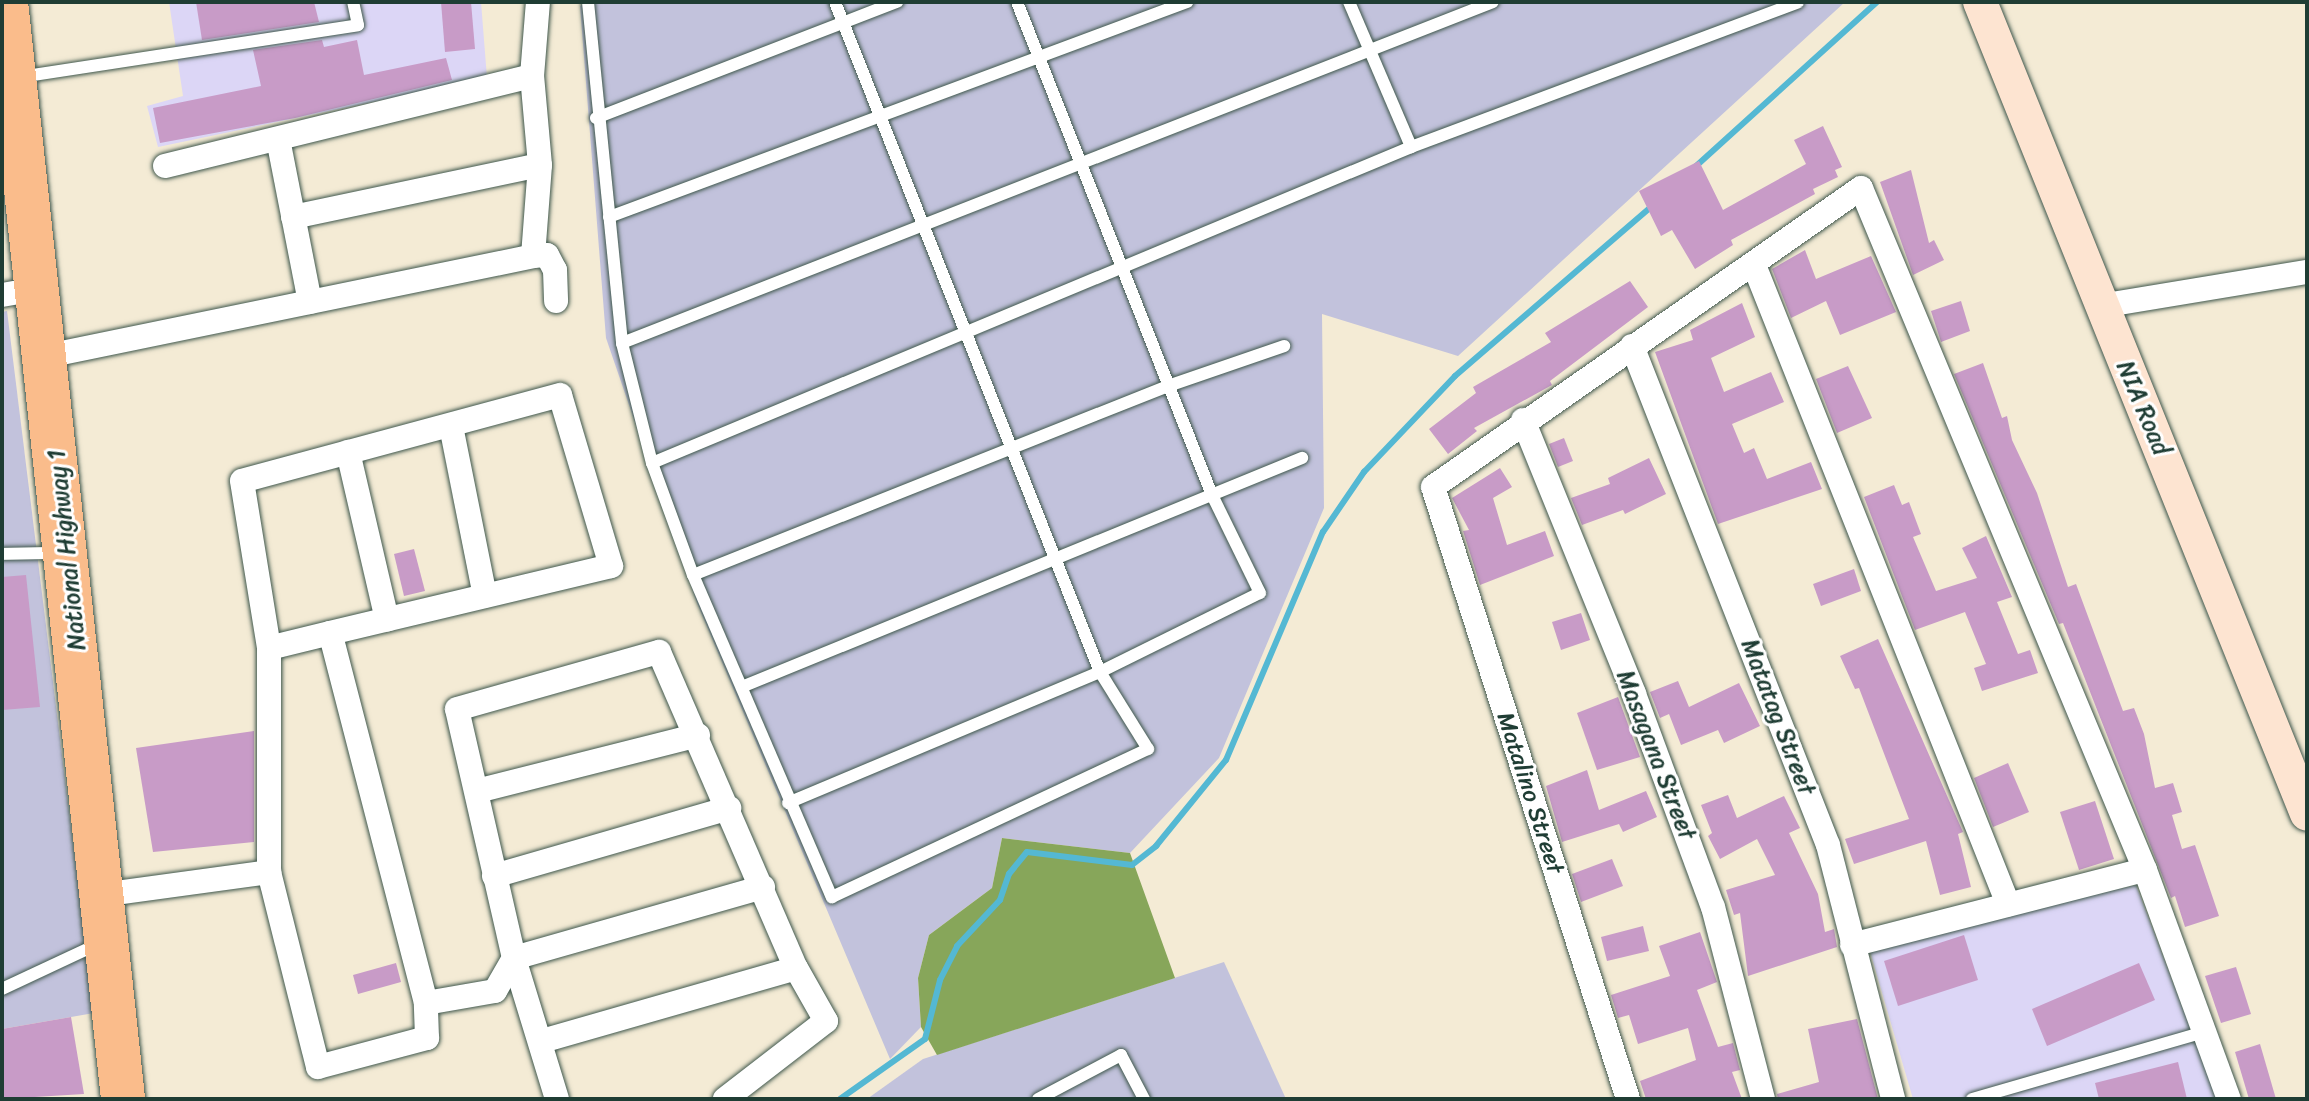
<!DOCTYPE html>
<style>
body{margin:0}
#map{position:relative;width:2309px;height:1101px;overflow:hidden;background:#f4ebd5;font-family:Sriracha,sans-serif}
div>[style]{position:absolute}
.built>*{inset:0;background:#dcd6f6}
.industrial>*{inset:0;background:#c2c2dc}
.forest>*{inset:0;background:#87a65a}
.stream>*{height:6px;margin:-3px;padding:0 3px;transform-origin:3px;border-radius:3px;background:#54b8d3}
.building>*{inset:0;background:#c89bc7}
.roads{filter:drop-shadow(0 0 2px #3f574c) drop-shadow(0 0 2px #3f574c)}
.lane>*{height:12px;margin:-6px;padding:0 6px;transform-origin:6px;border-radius:6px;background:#fff}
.street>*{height:24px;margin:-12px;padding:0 12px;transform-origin:12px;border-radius:12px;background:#fff}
.secondary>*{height:34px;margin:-17px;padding:0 17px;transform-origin:17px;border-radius:17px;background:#fde4d1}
.highway>*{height:44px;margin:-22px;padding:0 22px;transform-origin:22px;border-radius:22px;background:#fabc8b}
span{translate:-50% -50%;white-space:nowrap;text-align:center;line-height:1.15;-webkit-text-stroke:6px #fff;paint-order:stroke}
.street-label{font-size:24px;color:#1f3d34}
.frame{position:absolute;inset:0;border:4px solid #1f3d34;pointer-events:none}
</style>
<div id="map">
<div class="built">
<div style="clip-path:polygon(169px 2px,481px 2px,487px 78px,158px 147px,147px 106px,183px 96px)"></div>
<div style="clip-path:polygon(2136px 885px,2217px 1099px,1913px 1099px,1869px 948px)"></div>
</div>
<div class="industrial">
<div style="clip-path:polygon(587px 2px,1845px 2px,1458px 356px,1322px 314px,1324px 508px,1219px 758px,1130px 853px,1002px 838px,992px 888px,929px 935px,918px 978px,921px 1027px,890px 1059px,697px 603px,606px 338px,580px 6px)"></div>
<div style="clip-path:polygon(7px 311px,94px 1013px,2px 1029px,2px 312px)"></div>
<div style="clip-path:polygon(1224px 962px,1286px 1099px,867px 1099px,923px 1059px)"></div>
</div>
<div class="forest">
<div style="clip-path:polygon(1002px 838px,1130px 853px,1175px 978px,937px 1055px,921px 1027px,918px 978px,929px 935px,992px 888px)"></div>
</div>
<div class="stream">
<div style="left:1695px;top:167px;width:246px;rotate:-42.2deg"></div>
<div style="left:840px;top:1099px;width:104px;rotate:-35.2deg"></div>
<div style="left:925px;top:1039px;width:61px;rotate:-75.7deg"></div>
<div style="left:940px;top:980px;width:38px;rotate:-63deg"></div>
<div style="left:957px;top:946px;width:63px;rotate:-46.9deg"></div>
<div style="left:1000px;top:900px;width:28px;rotate:-71deg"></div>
<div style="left:1009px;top:874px;width:28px;rotate:-51deg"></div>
<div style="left:1027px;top:852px;width:106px;rotate:7.1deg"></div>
<div style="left:1132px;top:865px;width:31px;rotate:-38deg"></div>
<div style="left:1156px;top:846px;width:111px;rotate:-50.9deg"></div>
<div style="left:1226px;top:760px;width:248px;rotate:-67deg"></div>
<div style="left:1323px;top:532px;width:73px;rotate:-55.7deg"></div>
<div style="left:1364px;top:472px;width:132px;rotate:-46.5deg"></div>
<div style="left:1455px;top:376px;width:263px;rotate:-40.8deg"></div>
</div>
<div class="building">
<div style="clip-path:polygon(196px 2px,314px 2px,319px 22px,202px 40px)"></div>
<div style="clip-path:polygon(441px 2px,471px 2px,475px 49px,445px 52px)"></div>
<div style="clip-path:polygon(322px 40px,324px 47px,357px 40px,364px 75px,446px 58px,452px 80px,295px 118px,160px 143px,153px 108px,261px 86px,253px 50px)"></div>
<div style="clip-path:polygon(1823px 126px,1842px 167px,1835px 170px,1838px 177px,1813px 189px,1815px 194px,1731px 240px,1733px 245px,1695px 269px,1672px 230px,1661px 236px,1639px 191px,1699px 161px,1723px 210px,1806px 164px,1794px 140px)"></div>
<div style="clip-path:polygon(1911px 170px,1929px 243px,1934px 240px,1944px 260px,1913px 275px,1880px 182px)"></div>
<div style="clip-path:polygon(1805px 250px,1816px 279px,1871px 256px,1896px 312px,1840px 335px,1826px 301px,1791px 318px,1772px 269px)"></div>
<div style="clip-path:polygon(1630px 281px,1648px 307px,1550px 381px,1552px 385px,1474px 428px,1477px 431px,1448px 454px,1429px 429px,1476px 393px,1473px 387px,1551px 342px,1545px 333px)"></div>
<div style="clip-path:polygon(1961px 301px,1970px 331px,1941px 342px,1931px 311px)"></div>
<div style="clip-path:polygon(1742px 303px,1755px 337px,1711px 358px,1724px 392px,1771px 372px,1784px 402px,1732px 424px,1744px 453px,1754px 448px,1767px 479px,1811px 462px,1822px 489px,1718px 524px,1655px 352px,1693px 340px,1690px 330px)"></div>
<div style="clip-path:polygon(1983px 363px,2002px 418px,2007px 416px,2012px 440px,2037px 493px,2068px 587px,2076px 584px,2123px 711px,2134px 708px,2144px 734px,2155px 788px,2173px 783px,2182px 812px,2172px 815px,2182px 849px,2195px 845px,2219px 916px,2185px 927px,2175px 896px,2171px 898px,2063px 623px,2059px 624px,1954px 374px)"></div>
<div style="clip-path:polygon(1848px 366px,1872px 418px,1837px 433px,1816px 379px)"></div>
<div style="clip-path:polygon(1564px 438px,1573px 461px,1558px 467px,1549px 444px)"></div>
<div style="clip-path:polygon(1649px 458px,1666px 494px,1625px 514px,1623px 510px,1582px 525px,1571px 498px,1610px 484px,1608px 478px)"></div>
<div style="clip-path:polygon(1500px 468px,1512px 487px,1493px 498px,1507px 545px,1545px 531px,1554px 556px,1480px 585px,1463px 531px,1469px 530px,1452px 498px)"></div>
<div style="clip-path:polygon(1894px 485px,1902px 505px,1909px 502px,1921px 534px,1913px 537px,1936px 591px,1977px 578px,1962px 548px,1986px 536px,2012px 597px,1997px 602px,2018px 654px,2030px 650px,2038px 673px,1982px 691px,1974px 668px,1986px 664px,1965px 612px,1915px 630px,1864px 497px)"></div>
<div style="clip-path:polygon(414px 549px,425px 591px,404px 596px,394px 554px)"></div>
<div style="clip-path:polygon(1854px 569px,1861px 591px,1821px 606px,1813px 584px)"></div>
<div style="clip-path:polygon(26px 575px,40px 707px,2px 710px,2px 577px)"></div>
<div style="clip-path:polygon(1581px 613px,1590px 640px,1561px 650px,1552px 622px)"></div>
<div style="clip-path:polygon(1878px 639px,1963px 832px,1958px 834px,1971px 887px,1940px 895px,1926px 841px,1854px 864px,1845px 839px,1909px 819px,1859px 688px,1855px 689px,1840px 656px)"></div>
<div style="clip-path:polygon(1678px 681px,1689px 707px,1739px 683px,1760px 726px,1724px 743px,1718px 730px,1681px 745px,1669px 714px,1660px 718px,1650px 692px)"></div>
<div style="clip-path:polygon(1618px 697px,1640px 757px,1597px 770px,1577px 713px)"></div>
<div style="clip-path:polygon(254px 731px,254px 842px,153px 852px,136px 748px)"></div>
<div style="clip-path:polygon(2008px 763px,2029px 812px,1993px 827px,1974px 778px)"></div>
<div style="clip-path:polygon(1587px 770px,1599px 810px,1646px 791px,1657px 817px,1623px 832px,1619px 824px,1562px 842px,1546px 786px)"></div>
<div style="clip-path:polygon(1728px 795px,1737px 818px,1784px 796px,1800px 828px,1789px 833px,1818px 894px,1825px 932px,1834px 929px,1837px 947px,1748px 976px,1740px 913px,1734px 915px,1726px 890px,1775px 875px,1757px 839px,1720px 859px,1708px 836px,1712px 833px,1701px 805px)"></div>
<div style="clip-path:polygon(2095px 801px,2114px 859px,2079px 870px,2060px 812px)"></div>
<div style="clip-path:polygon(1612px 859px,1623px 886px,1581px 902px,1572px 874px)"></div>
<div style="clip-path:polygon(1643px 926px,1649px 951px,1607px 961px,1601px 937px)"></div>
<div style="clip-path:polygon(1700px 932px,1717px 982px,1697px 990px,1718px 1047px,1733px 1043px,1740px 1070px,1732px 1072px,1742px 1099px,1646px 1099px,1640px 1081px,1696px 1060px,1688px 1028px,1638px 1044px,1629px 1015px,1618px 1018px,1611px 995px,1670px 976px,1659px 946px)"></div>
<div style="clip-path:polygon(1964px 935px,1978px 980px,1898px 1006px,1884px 961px)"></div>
<div style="clip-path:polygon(396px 963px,401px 982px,358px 994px,353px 975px)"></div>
<div style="clip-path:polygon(2139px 963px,2155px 1000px,2047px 1046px,2032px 1009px)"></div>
<div style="clip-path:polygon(2236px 967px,2251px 1014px,2221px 1023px,2205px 976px)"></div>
<div style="clip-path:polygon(71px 1017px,84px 1094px,2px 1099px,2px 1029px)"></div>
<div style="clip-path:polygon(1857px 1019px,1878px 1099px,1778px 1099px,1777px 1094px,1819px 1082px,1808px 1029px)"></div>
<div style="clip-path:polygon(2260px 1044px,2276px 1099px,2249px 1099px,2235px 1052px)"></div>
<div style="clip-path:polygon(2178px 1062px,2187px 1099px,2099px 1099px,2095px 1083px)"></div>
</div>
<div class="roads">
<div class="lane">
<div style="left:588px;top:2px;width:343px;rotate:84.3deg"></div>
<div style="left:622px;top:343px;width:124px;rotate:76deg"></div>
<div style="left:652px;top:463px;width:119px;rotate:69.9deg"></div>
<div style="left:693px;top:575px;width:351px;rotate:66.7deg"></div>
<div style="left:832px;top:897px;width:349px;rotate:-25.1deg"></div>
<div style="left:1148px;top:749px;width:91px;rotate:-121.9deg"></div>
<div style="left:1100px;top:672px;width:721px;rotate:-111.58deg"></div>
<div style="left:1349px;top:2px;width:158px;rotate:66.8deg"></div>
<div style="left:20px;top:77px;width:342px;rotate:-8.7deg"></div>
<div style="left:358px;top:25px;width:24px;rotate:-102deg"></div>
<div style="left:596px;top:118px;width:323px;rotate:-21.1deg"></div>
<div style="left:609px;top:217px;width:617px;rotate:-20.4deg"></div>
<div style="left:622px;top:343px;width:935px;rotate:-21.38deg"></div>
<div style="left:652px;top:463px;width:822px;rotate:-22.6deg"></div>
<div style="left:1411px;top:147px;width:413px;rotate:-20.5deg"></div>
<div style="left:2px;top:554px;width:54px;rotate:-1.1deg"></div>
<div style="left:693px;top:575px;width:511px;rotate:-21.7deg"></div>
<div style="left:1168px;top:386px;width:123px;rotate:-19deg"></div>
<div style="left:744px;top:686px;width:603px;rotate:-22.23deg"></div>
<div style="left:788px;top:803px;width:338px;rotate:-22.8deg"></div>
<div style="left:1100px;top:672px;width:178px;rotate:-26.3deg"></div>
<div style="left:1260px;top:593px;width:109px;rotate:-116.1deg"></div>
<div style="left:1212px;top:495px;width:530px;rotate:-111.58deg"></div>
<div style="left:2px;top:989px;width:108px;rotate:-25.1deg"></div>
<div style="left:1038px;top:1099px;width:94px;rotate:-27.9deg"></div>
<div style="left:1121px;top:1055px;width:50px;rotate:62.4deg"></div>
<div style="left:1972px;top:1099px;width:241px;rotate:-16.1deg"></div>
</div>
<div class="street">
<div style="left:278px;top:139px;width:166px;rotate:78.9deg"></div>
<div style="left:165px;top:166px;width:378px;rotate:-13.8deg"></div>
<div style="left:293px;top:217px;width:252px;rotate:-11.9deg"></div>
<div style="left:533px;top:256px;width:91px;rotate:-85.6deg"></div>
<div style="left:540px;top:165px;width:89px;rotate:-95.1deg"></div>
<div style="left:532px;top:76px;width:74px;rotate:-85.4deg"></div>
<div style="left:1754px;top:265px;width:688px;rotate:68.32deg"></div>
<div style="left:2px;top:295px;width:39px;rotate:-10deg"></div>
<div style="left:2101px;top:306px;width:209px;rotate:-9.4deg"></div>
<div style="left:1632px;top:346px;width:536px;rotate:68.56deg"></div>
<div style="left:1828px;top:845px;width:262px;rotate:75.6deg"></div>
<div style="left:47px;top:356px;width:496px;rotate:-11.6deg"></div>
<div style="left:533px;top:256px;width:14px;rotate:-4deg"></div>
<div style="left:547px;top:255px;width:17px;rotate:62deg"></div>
<div style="left:555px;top:270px;width:31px;rotate:88deg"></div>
<div style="left:1523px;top:420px;width:296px;rotate:67.9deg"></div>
<div style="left:1634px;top:694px;width:227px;rotate:69.7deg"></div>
<div style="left:1713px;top:907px;width:198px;rotate:75.4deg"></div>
<div style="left:451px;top:426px;width:173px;rotate:78.7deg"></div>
<div style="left:348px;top:452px;width:172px;rotate:76.9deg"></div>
<div style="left:269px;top:648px;width:63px;rotate:-13.8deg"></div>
<div style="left:330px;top:633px;width:289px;rotate:-13.4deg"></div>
<div style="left:611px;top:566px;width:178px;rotate:-106.6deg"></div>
<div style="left:560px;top:395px;width:329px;rotate:164.9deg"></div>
<div style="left:242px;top:481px;width:169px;rotate:80.8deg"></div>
<div style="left:269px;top:648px;width:224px;rotate:90deg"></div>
<div style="left:269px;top:872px;width:201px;rotate:75.9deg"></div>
<div style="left:318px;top:1067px;width:113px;rotate:-14.9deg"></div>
<div style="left:427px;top:1038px;width:35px;rotate:-92deg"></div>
<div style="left:426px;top:1003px;width:382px;rotate:-104.5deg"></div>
<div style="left:477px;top:791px;width:228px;rotate:-14.2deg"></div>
<div style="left:494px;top:876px;width:245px;rotate:-16.1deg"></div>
<div style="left:101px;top:895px;width:170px;rotate:-7.8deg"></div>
<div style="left:1852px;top:945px;width:302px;rotate:-14.4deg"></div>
<div style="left:426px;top:1003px;width:70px;rotate:-9.9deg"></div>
<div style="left:495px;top:991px;width:38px;rotate:-60deg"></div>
<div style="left:514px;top:958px;width:259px;rotate:-15.9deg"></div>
<div style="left:542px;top:1041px;width:264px;rotate:-16deg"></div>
<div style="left:557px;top:1099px;width:147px;rotate:-107deg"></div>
<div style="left:514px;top:958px;width:255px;rotate:-102.9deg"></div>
<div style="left:457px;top:709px;width:210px;rotate:-15.8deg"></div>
<div style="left:659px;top:652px;width:344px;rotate:66.6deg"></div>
<div style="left:796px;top:968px;width:61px;rotate:60.5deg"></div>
<div style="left:826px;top:1021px;width:128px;rotate:142.3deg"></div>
<div style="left:1628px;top:1099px;width:642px;rotate:-107.67deg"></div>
<div style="left:1433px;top:487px;width:522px;rotate:-34.94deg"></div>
<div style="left:1861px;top:188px;width:739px;rotate:67.39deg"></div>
<div style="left:2145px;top:870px;width:244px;rotate:69.9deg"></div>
</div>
<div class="secondary">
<div style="left:1980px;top:2px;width:875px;rotate:68.06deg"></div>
</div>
<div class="highway">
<div style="left:6px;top:2px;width:1103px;rotate:83.91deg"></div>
</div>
</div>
<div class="street-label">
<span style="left:2143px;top:408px;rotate:67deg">NIA Road</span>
<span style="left:67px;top:550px;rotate:-96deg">National Highway 1</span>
<span style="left:1778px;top:717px;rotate:69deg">Matatag Street</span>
<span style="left:1656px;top:755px;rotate:69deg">Masagana Street</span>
<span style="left:1530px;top:793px;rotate:72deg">Matalino Street</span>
</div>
<div class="frame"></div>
</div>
